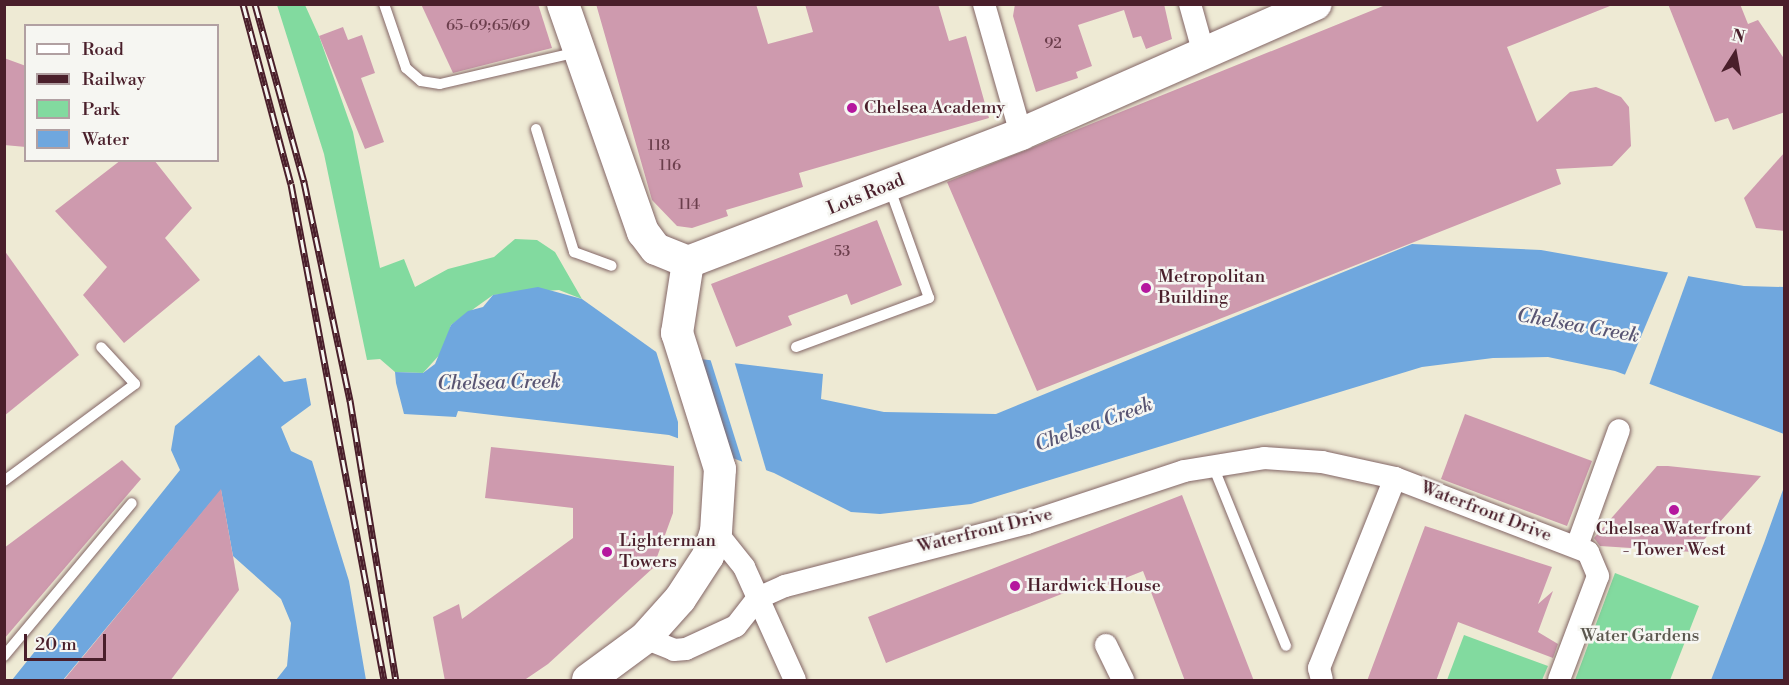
<!DOCTYPE html>
<style>
body{margin:0}
#map{position:relative;width:1789px;height:685px;overflow:hidden;background:#eeead4;font-family:"Libre Bodoni",serif}
div>[style]{position:absolute}
.green>*{inset:0;background:#82da9f}
.water>*{inset:0;background:#6fa7de}
.pier>*{inset:0;background:#eeead4}
.building>*{inset:0;background:#ce9aae}
.roads{filter:drop-shadow(0 0 2px #836666) drop-shadow(0 0 2px #836666)}
.lane>*{height:10px;margin:-5px;padding:0 5px;transform-origin:5px;border-radius:5px;background:#fff}
.street>*{height:22px;margin:-11px;padding:0 11px;transform-origin:11px;border-radius:11px;background:#fff}
.secondary>*{height:32px;margin:-16px;padding:0 16px;transform-origin:16px;border-radius:16px;background:#fff}
.rail>*{height:7px;margin-top:-3.5px;transform-origin:0;background:repeating-linear-gradient(90deg,#f6f6f2 0 14px,#4a1f2b 0 28px);box-sizing:border-box;border-block:2px solid #4a1f2b}
.dots>*{width:16px;height:16px;translate:-50% -50%;box-sizing:border-box;border:3px solid #f6f6f2;border-radius:50%}
span{translate:-50% -50%;white-space:nowrap;text-align:center;line-height:1.15;-webkit-text-stroke:5px #f6f6f2;paint-order:stroke}
.number-label{font-size:15px;color:#6b3e4c}
.number-label span{-webkit-text-stroke-width:0}
.poi-label{font-size:18px;color:#4a1f2b}
.left{translate:0 -50%;text-align:left}
.street-label{font-size:18px;color:#4a1f2b}
.park-label{font-size:18px;color:#5b574e}
.water-label{font-size:20px;color:#595573;font-style:italic}
.frame{position:absolute;inset:0;border:6px solid #4a1f2b;pointer-events:none}
.legend{position:absolute;left:24px;top:24px;width:195px;height:138px;box-sizing:border-box;background:#f6f6f2;border:2px solid #b1a0a2;margin:0;padding:8px 10px;list-style:none;font-size:18px;color:#4a1f2b}
.legend li{display:flex;align-items:center;gap:12px;height:30px}
.legend b{width:30px;border:2px solid #b1a0a2}
.north{position:absolute;left:1705px;top:24px;width:60px;height:60px;-webkit-text-stroke:4px #f6f6f2;paint-order:stroke;rotate:11deg;font-size:16px;font-weight:700;line-height:24px;text-align:center;color:#4a1f2b}
.north::after{content:'';display:block;margin:auto;width:21px;height:27px;background:#4a1f2b;clip-path:polygon(50% 0,100% 100%,50% 72%,0 100%)}
.scale{position:absolute;left:24px;top:634px;width:82px;height:27px;box-sizing:border-box;border:3px solid #4a1f2b;border-top:0;padding-left:8px;font-size:18px;line-height:21px;white-space:nowrap;color:#4a1f2b;-webkit-text-stroke:4px #f6f6f2;paint-order:stroke}
</style>
<div id="map">
<div class="green">
<div style="clip-path:polygon(277px 5px,305px 5px,319px 36px,353px 132px,380px 268px,404px 259px,415px 287px,448px 269px,494px 257px,515px 239px,537px 240px,555px 252px,582px 299px,559px 290px,493px 295px,451px 325px,443px 351px,423px 373px,395px 372px,380px 359px,367px 360px,324px 154px)"></div>
<div style="clip-path:polygon(1615px 573px,1699px 606px,1670px 680px,1575px 680px)"></div>
<div style="clip-path:polygon(1464px 635px,1548px 666px,1542px 680px,1447px 680px)"></div>
</div>
<div class="water">
<div style="clip-path:polygon(1412px 244px,1541px 250px,1744px 286px,1784px 287px,1784px 434px,1615px 371px,1548px 357px,1493px 358px,1422px 367px,971px 504px,880px 514px,851px 512px,774px 473px,669px 435px,458px 411px,456px 417px,404px 414px,396px 383px,395px 372px,423px 373px,435px 364px,451px 325px,468px 311px,483px 307px,493px 295px,538px 287px,582px 299px,659px 354px,823px 374px,821px 399px,884px 412px,996px 414px)"></div>
<div style="clip-path:polygon(259px 355px,284px 382px,306px 378px,311px 405px,281px 427px,291px 451px,312px 461px,349px 581px,366px 680px,276px 680px,287px 666px,291px 623px,281px 599px,233px 556px,221px 490px,63px 680px,12px 680px,180px 470px,171px 450px,175px 426px)"></div>
<div style="clip-path:polygon(1784px 487px,1784px 680px,1711px 680px,1764px 543px)"></div>
</div>
<div class="pier">
<div style="clip-path:polygon(1669px 270px,1689px 274px,1649px 385px,1624px 377px)"></div>
<div style="clip-path:polygon(655px 348px,696px 354px,734px 460px,678px 440px,678px 422px)"></div>
<div style="clip-path:polygon(709px 355px,733px 357px,767px 473px,743px 464px)"></div>
</div>
<div class="building">
<div style="clip-path:polygon(421px 4px,538px 4px,552px 48px,453px 73px)"></div>
<div style="clip-path:polygon(596px 4px,756px 4px,768px 44px,813px 32px,805px 4px,938px 4px,949px 41px,966px 36px,989px 118px,799px 173px,803px 187px,726px 210px,728px 216px,692px 228px,677px 226px,652px 200px)"></div>
<div style="clip-path:polygon(1015px 4px,1164px 4px,1172px 39px,1146px 49px,1141px 36px,1133px 38px,1124px 10px,1078px 25px,1092px 66px,1076px 72px,1078px 78px,1036px 92px,1013px 16px)"></div>
<div style="clip-path:polygon(1388px 4px,1615px 4px,1507px 47px,1537px 122px,1570px 92px,1596px 87px,1621px 97px,1629px 107px,1631px 146px,1612px 166px,1556px 169px,1561px 184px,1037px 391px,947px 182px)"></div>
<div style="clip-path:polygon(1668px 4px,1740px 4px,1748px 24px,1758px 20px,1785px 60px,1785px 112px,1733px 130px,1728px 118px,1715px 122px)"></div>
<div style="clip-path:polygon(343px 27px,348px 40px,362px 35px,375px 73px,361px 78px,384px 142px,365px 149px,319px 36px)"></div>
<div style="clip-path:polygon(4px 58px,26px 66px,26px 147px,4px 145px)"></div>
<div style="clip-path:polygon(1785px 152px,1785px 231px,1756px 228px,1744px 198px)"></div>
<div style="clip-path:polygon(121px 160px,154px 160px,192px 208px,165px 238px,200px 280px,124px 343px,83px 295px,107px 267px,55px 211px)"></div>
<div style="clip-path:polygon(877px 220px,902px 285px,851px 305px,847px 294px,788px 316px,792px 325px,736px 347px,711px 284px)"></div>
<div style="clip-path:polygon(4px 250px,79px 355px,4px 416px)"></div>
<div style="clip-path:polygon(1465px 414px,1592px 461px,1567px 526px,1441px 479px)"></div>
<div style="clip-path:polygon(491px 447px,674px 466px,673px 513px,653px 568px,548px 664px,523px 681px,445px 681px,433px 617px,459px 604px,462px 619px,573px 538px,573px 508px,485px 498px)"></div>
<div style="clip-path:polygon(122px 460px,141px 479px,4px 639px,4px 548px)"></div>
<div style="clip-path:polygon(1657px 466px,1668px 466px,1761px 476px,1693px 552px,1600px 546px,1594px 538px)"></div>
<div style="clip-path:polygon(221px 489px,239px 590px,170px 681px,63px 681px)"></div>
<div style="clip-path:polygon(1182px 495px,1254px 681px,1185px 681px,1143px 571px,1095px 590px,1092px 582px,886px 663px,868px 617px)"></div>
<div style="clip-path:polygon(1425px 526px,1552px 567px,1538px 604px,1553px 591px,1538px 632px,1558px 644px,1553px 658px,1458px 622px,1436px 681px,1367px 681px)"></div>
</div>
<div class="roads">
<div class="lane">
<div style="left:384px;top:4px;width:68px;rotate:71deg"></div>
<div style="left:406px;top:68px;width:20px;rotate:41deg"></div>
<div style="left:421px;top:81px;width:19px;rotate:9deg"></div>
<div style="left:440px;top:84px;width:142px;rotate:-13.1deg"></div>
<div style="left:536px;top:129px;width:129px;rotate:72.8deg"></div>
<div style="left:574px;top:252px;width:40px;rotate:20.2deg"></div>
<div style="left:796px;top:347px;width:142px;rotate:-20.2deg"></div>
<div style="left:929px;top:298px;width:119px;rotate:-109.7deg"></div>
<div style="left:1213px;top:466px;width:194px;rotate:67.9deg"></div>
<div style="left:4px;top:481px;width:163px;rotate:-36.5deg"></div>
<div style="left:135px;top:384px;width:50px;rotate:-132.6deg"></div>
<div style="left:4px;top:656px;width:199px;rotate:-50.1deg"></div>
</div>
<div class="street">
<div style="left:984px;top:4px;width:135px;rotate:74.1deg"></div>
<div style="left:1190px;top:4px;width:52px;rotate:74.4deg"></div>
<div style="left:1395px;top:478px;width:207px;rotate:21deg"></div>
<div style="left:1588px;top:552px;width:26px;rotate:67deg"></div>
<div style="left:1598px;top:576px;width:111px;rotate:110.6deg"></div>
<div style="left:716px;top:532px;width:45px;rotate:51.3deg"></div>
<div style="left:744px;top:567px;width:124px;rotate:65.7deg"></div>
<div style="left:1577px;top:546px;width:123px;rotate:-70.1deg"></div>
<div style="left:645px;top:638px;width:31px;rotate:22deg"></div>
<div style="left:674px;top:650px;width:12px;rotate:-5deg"></div>
<div style="left:686px;top:649px;width:55px;rotate:-24.7deg"></div>
<div style="left:736px;top:626px;width:36px;rotate:-52deg"></div>
<div style="left:758px;top:598px;width:30px;rotate:-24deg"></div>
<div style="left:785px;top:586px;width:250px;rotate:-14.6deg"></div>
<div style="left:1027px;top:523px;width:165px;rotate:-18.3deg"></div>
<div style="left:1184px;top:471px;width:81px;rotate:-9.2deg"></div>
<div style="left:1264px;top:458px;width:58px;rotate:3.9deg"></div>
<div style="left:1322px;top:462px;width:75px;rotate:12.4deg"></div>
<div style="left:1395px;top:478px;width:205px;rotate:111.8deg"></div>
<div style="left:1319px;top:668px;width:12px;rotate:76deg"></div>
<div style="left:1106px;top:645px;width:39px;rotate:64deg"></div>
</div>
<div class="secondary">
<div style="left:563px;top:4px;width:242px;rotate:70.7deg"></div>
<div style="left:643px;top:232px;width:21px;rotate:53deg"></div>
<div style="left:656px;top:249px;width:35px;rotate:22deg"></div>
<div style="left:688px;top:262px;width:357px;rotate:-21deg"></div>
<div style="left:1021px;top:134px;width:322px;rotate:-23.8deg"></div>
<div style="left:588px;top:680px;width:71px;rotate:-36.4deg"></div>
<div style="left:645px;top:638px;width:52px;rotate:-48.1deg"></div>
<div style="left:680px;top:599px;width:51px;rotate:-56.9deg"></div>
<div style="left:708px;top:556px;width:25px;rotate:-72deg"></div>
<div style="left:716px;top:532px;width:63px;rotate:-86.4deg"></div>
<div style="left:720px;top:469px;width:143px;rotate:-107.5deg"></div>
<div style="left:677px;top:333px;width:72px;rotate:-81.2deg"></div>
</div>
</div>
<div class="rail">
<div style="left:243px;top:4px;width:186px;rotate:75.1deg"></div>
<div style="left:291px;top:184px;width:505px;rotate:79.38deg"></div>
<div style="left:255px;top:4px;width:185px;rotate:74.6deg"></div>
<div style="left:304px;top:182px;width:223px;rotate:78.1deg"></div>
<div style="left:350px;top:400px;width:284px;rotate:80.7deg"></div>
</div>
<div class="dots">
<div style="left:852px;top:108px;background:#b5179e"></div>
<div style="left:1146px;top:288px;background:#b5179e"></div>
<div style="left:1674px;top:510px;background:#b5179e"></div>
<div style="left:607px;top:552px;background:#b5179e"></div>
<div style="left:1015px;top:586px;background:#b5179e"></div>
</div>
<div class="number-label">
<span style="left:488px;top:26px">65-69;65/69</span>
<span style="left:1053px;top:44px">92</span>
<span style="left:659px;top:146px">118</span>
<span style="left:670px;top:166px">116</span>
<span style="left:689px;top:205px">114</span>
<span style="left:842px;top:252px">53</span>
</div>
<div class="poi-label">
<span class="left" style="left:864px;top:108px">Chelsea Academy</span>
<span class="left" style="left:1158px;top:288px">Metropolitan<br>Building</span>
<span style="left:1674px;top:540px">Chelsea Waterfront<br>- Tower West</span>
<span class="left" style="left:619px;top:552px">Lighterman<br>Towers</span>
<span class="left" style="left:1027px;top:586px">Hardwick House</span>
</div>
<div class="street-label">
<span style="left:866px;top:195px;rotate:-22deg">Lots Road</span>
<span style="left:1486px;top:512px;rotate:21deg">Waterfront Drive</span>
<span style="left:985px;top:531px;rotate:-14deg">Waterfront Drive</span>
</div>
<div class="park-label">
<span style="left:1640px;top:636px">Water Gardens</span>
</div>
<div class="water-label">
<span style="left:1578px;top:326px;rotate:10deg">Chelsea Creek</span>
<span style="left:499px;top:383px;rotate:-1deg">Chelsea Creek</span>
<span style="left:1094px;top:425px;rotate:-20deg">Chelsea Creek</span>
</div>
<div class="frame"></div>
<ul class="legend">
<li><b style="height:8px;background:#fff"></b>Road</li>
<li><b style="height:8px;background:#4a1f2b"></b>Railway</li>
<li><b style="height:16px;background:#82da9f"></b>Park</li>
<li><b style="height:16px;background:#6fa7de"></b>Water</li>
</ul>
<div class="north">N</div>
<div class="scale">20 m</div>
</div>
